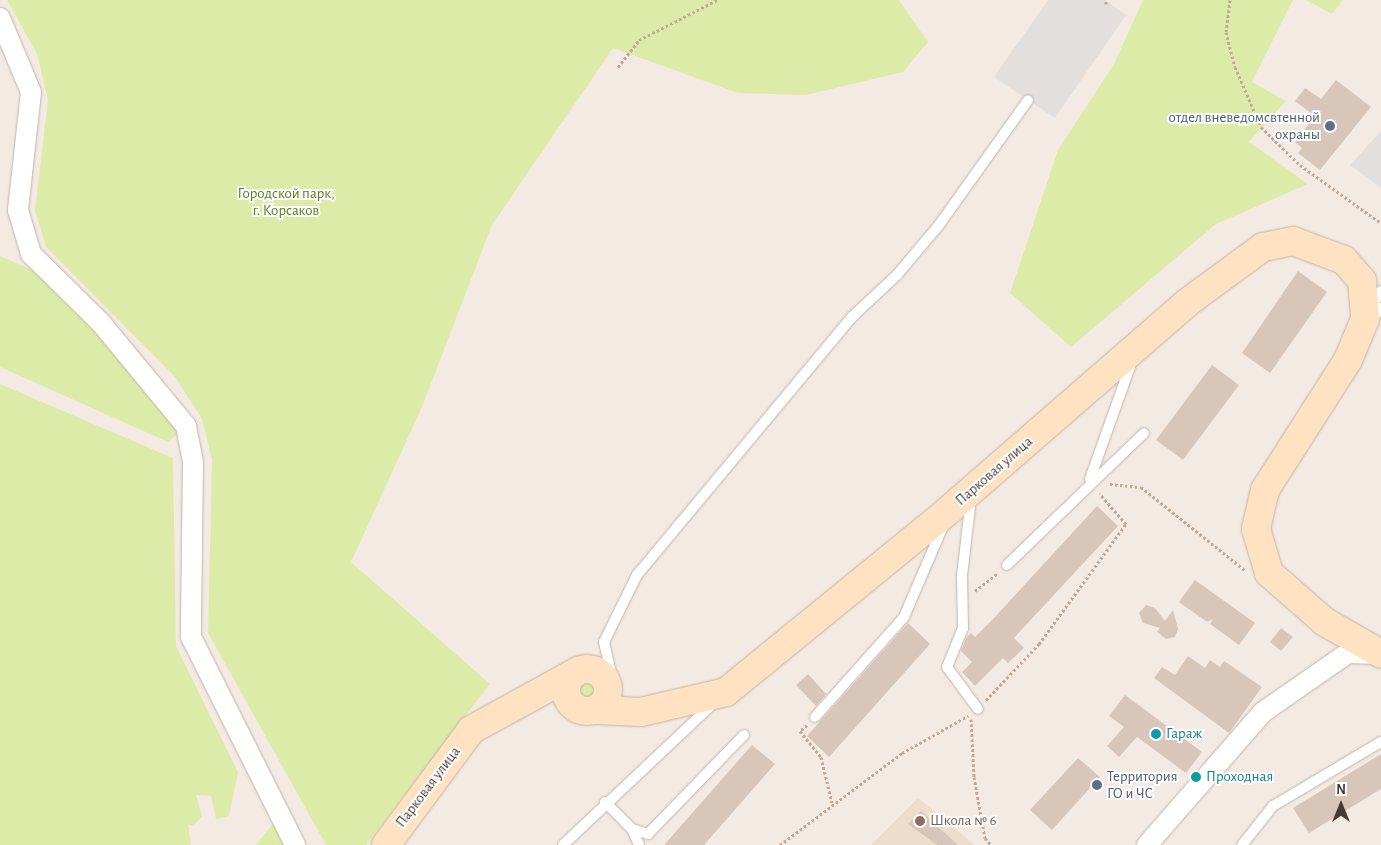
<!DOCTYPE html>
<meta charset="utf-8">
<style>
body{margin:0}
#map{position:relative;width:1381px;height:845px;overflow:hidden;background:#f3ebe3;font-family:"Alegreya Sans",sans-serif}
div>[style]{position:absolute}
.education>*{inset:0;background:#eedccc}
.green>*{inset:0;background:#dceca8}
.round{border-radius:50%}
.parking>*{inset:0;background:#e3dfdc}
.building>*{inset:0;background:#d9c6bb}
.path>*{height:3px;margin-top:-1.5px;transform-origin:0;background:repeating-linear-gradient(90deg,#c2a895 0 2.5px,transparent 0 5px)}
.roads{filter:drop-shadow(0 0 1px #c2b3a8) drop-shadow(0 0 1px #c2b3a8)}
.lane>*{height:10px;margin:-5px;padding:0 5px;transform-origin:5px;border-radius:5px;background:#fff}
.street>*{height:20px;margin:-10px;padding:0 10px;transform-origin:10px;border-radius:10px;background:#fff}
.secondary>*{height:28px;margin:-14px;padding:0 14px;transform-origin:14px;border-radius:14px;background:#ffe2c1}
.secondary>.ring{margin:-14px;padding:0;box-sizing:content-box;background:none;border:28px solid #ffe2c1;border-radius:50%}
.dots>*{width:14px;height:14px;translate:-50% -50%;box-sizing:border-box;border:2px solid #fff;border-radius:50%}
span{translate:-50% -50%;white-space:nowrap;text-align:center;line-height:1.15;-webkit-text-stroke:4px #fff;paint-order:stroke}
.service-label{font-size:15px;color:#4e5e75}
.right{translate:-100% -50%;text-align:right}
.left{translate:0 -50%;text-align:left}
.park-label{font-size:15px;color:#587c22}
.street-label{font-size:15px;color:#463a33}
.culture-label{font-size:15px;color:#0d838f}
.education-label{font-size:15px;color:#785e54}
.north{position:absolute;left:1316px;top:780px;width:50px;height:50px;-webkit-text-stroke:4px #fff;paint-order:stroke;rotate:0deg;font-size:14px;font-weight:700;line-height:20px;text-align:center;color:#463a33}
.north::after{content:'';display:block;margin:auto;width:18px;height:22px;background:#463a33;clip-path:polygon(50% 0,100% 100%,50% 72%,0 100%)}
</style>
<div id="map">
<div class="education">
<div style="clip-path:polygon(918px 798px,975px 845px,871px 845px)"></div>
</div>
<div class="green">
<div style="clip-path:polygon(7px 0,899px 0,928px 42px,903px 72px,806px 95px,738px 93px,613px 48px,492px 225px,422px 407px,351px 562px,490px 684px,366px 845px,326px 845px,208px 633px,212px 460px,202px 419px,175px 377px,46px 247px,35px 210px,48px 100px,37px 54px)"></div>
<div style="clip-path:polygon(1143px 0,1293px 0,1252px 82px,1286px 101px,1249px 142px,1308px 184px,1216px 224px,1071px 347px,1010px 293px,1058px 150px,1114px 64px)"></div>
<div style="clip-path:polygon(1306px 0,1343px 0,1332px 14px)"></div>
<div style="clip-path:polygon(0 256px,60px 282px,186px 426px,168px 442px,0 367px)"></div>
<div style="clip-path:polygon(0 384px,173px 458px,176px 646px,238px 772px,229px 816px,216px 819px,211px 796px,196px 795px,202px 816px,193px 826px,188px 824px,191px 845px,0 845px)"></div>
<div class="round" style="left:576px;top:677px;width:26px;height:26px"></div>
<div style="clip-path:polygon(279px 816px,295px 845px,256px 845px)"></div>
</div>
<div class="parking">
<div style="clip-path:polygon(1048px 0,1105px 0,1126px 15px,1055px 118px,994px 77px)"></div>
<div style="clip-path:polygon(1381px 131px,1381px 188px,1350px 165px)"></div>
</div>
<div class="building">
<div style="clip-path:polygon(1336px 80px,1371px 107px,1320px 170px,1298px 153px,1302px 148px,1295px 142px,1315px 116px,1295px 101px,1305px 88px,1321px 99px)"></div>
<div style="clip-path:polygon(1298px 271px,1327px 292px,1270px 373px,1242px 353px)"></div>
<div style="clip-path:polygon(1212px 365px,1239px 385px,1183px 460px,1156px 440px)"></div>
<div style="clip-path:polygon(1097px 506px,1118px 526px,1014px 638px,1024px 648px,1008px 663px,1003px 658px,975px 686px,962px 672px,972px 662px,961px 651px,966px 638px,971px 633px,975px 637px,994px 618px)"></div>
<div style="clip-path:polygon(1195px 580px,1255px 623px,1239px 645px,1210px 624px,1213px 619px,1207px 622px,1179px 602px)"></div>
<div style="clip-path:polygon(1146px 605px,1155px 608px,1165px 621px,1173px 610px,1178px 629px,1175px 637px,1166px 639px,1157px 632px,1160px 628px,1143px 623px,1139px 613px)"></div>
<div style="clip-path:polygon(908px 623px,930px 644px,829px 757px,807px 736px)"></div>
<div style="clip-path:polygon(1281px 628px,1293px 637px,1281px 651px,1270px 642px)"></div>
<div style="clip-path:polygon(1188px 656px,1205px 668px,1210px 660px,1220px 667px,1224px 661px,1262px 687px,1229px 733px,1154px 678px,1162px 667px,1175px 675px)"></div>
<div style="clip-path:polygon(808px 674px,826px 694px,816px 706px,796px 685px)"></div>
<div style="clip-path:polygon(1125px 695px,1202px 752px,1186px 773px,1137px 737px,1119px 757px,1107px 746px,1124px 727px,1109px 716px)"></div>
<div style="clip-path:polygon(752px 745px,775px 764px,704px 845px,664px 845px)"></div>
<div style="clip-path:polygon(1381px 754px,1381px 789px,1309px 833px,1293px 808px)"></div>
<div style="clip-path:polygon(1078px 758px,1100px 777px,1052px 830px,1030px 810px)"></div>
<div style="clip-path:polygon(921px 811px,958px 845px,937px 845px,908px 824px)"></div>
</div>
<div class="path">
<div style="left:1230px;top:0;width:32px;rotate:97deg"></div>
<div style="left:1226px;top:32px;width:36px;rotate:76deg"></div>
<div style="left:1235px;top:67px;width:65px;rotate:66.6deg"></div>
<div style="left:1261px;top:127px;width:54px;rotate:44.3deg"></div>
<div style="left:1300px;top:165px;width:100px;rotate:35.6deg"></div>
<div style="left:1106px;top:4px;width:4px;rotate:-90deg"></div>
<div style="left:618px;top:67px;width:34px;rotate:-52deg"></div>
<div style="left:639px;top:40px;width:88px;rotate:-27.1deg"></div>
<div style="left:1110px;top:484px;width:31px;rotate:6deg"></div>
<div style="left:1141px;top:487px;width:134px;rotate:38.7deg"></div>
<div style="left:975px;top:591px;width:29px;rotate:-38deg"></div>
<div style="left:986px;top:700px;width:77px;rotate:-46.6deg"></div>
<div style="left:1039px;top:644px;width:148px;rotate:-54.1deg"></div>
<div style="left:1126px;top:524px;width:40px;rotate:-131deg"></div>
<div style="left:971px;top:719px;width:58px;rotate:87deg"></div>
<div style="left:974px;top:777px;width:62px;rotate:79.8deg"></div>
<div style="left:985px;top:838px;width:9px;rotate:49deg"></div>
<div style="left:807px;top:725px;width:9px;rotate:139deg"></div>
<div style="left:800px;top:731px;width:33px;rotate:51deg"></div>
<div style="left:821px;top:757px;width:47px;rotate:76.6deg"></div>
<div style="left:780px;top:845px;width:153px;rotate:-37deg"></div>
<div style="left:902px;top:753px;width:76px;rotate:-29.3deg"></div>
</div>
<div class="roads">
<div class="lane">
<div style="left:1370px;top:309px;width:21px;rotate:-59deg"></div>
<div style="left:1370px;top:322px;width:18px;rotate:-52deg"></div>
<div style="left:1090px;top:479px;width:125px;rotate:-70.4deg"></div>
<div style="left:971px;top:498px;width:79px;rotate:96.6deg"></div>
<div style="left:962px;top:576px;width:52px;rotate:88.9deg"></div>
<div style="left:963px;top:628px;width:42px;rotate:112.3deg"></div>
<div style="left:947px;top:667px;width:52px;rotate:53.6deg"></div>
<div style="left:1007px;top:565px;width:190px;rotate:-43.9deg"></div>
<div style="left:613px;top:682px;width:41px;rotate:-102.7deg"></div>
<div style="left:604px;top:642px;width:75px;rotate:-63.8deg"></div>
<div style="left:637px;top:575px;width:336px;rotate:-50.2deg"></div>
<div style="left:852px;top:317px;width:62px;rotate:-43deg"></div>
<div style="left:897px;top:275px;width:65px;rotate:-50deg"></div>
<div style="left:939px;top:225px;width:153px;rotate:-54.5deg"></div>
<div style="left:815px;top:717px;width:134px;rotate:-48.3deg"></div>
<div style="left:904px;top:617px;width:101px;rotate:-66.7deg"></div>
<div style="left:605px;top:802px;width:38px;rotate:45deg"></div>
<div style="left:632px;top:829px;width:17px;rotate:17deg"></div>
<div style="left:648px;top:834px;width:138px;rotate:-45.9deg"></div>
<div style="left:632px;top:829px;width:17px;rotate:66deg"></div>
<div style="left:563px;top:845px;width:209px;rotate:-43.3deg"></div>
<div style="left:1242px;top:845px;width:50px;rotate:-51.5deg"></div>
<div style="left:1273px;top:806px;width:126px;rotate:-30.7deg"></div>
</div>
<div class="street">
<div style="left:0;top:18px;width:80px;rotate:67.3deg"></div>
<div style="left:31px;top:92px;width:119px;rotate:96.3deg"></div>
<div style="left:18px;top:210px;width:46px;rotate:73.5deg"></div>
<div style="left:31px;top:254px;width:98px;rotate:44.6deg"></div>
<div style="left:101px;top:323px;width:134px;rotate:50.5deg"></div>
<div style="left:186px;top:426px;width:36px;rotate:79deg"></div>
<div style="left:193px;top:461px;width:176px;rotate:90.7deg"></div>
<div style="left:191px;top:637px;width:233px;rotate:63.4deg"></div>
<div style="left:1147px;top:845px;width:176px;rotate:-48.9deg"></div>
<div style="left:1263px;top:712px;width:103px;rotate:-34.8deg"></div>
<div style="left:1348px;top:653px;width:31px;rotate:2deg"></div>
</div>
<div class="secondary">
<div class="ring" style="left:566px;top:669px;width:14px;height:14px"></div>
<div style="left:597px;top:710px;width:44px;rotate:2.6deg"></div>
<div style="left:641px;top:712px;width:87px;rotate:-13.2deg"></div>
<div style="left:726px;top:692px;width:289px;rotate:-39.2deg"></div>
<div style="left:950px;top:509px;width:315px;rotate:-41deg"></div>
<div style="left:1188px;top:302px;width:93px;rotate:-36.3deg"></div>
<div style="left:1263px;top:247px;width:31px;rotate:-11deg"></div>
<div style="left:1293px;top:241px;width:54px;rotate:20.4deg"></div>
<div style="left:1344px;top:260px;width:28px;rotate:49deg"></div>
<div style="left:1362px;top:281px;width:38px;rotate:85deg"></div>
<div style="left:1365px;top:319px;width:44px;rotate:112.5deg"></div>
<div style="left:1348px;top:360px;width:154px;rotate:122.6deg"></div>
<div style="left:1265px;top:490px;width:40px;rotate:103deg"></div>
<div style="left:1256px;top:529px;width:46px;rotate:73.5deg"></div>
<div style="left:1269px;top:573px;width:74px;rotate:41.2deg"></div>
<div style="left:1325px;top:622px;width:64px;rotate:29.7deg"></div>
<div style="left:386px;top:845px;width:143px;rotate:-53.5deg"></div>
<div style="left:471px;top:730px;width:116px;rotate:-28.8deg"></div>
</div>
</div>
<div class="dots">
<div style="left:1330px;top:126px;background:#5c6f8a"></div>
<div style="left:1156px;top:734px;background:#0f9aa8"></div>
<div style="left:1196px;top:777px;background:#0f9aa8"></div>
<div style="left:1097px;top:785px;background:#5c6f8a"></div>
<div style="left:920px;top:821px;background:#8d6e63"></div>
</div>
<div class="service-label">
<span class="right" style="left:1320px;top:126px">отдел вневедомсвтенной<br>охраны</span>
<span class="left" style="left:1107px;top:785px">Территория<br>ГО и ЧС</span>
</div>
<div class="park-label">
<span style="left:286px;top:202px">Городской парк,<br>г. Корсаков</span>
</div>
<div class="street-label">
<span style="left:994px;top:471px;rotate:-41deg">Парковая улица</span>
<span style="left:428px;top:787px;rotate:-53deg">Парковая улица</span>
</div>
<div class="culture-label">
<span class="left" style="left:1166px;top:734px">Гараж</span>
<span class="left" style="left:1206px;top:777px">Проходная</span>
</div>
<div class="education-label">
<span class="left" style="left:930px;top:821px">Школа № 6</span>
</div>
<div class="north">N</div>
</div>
